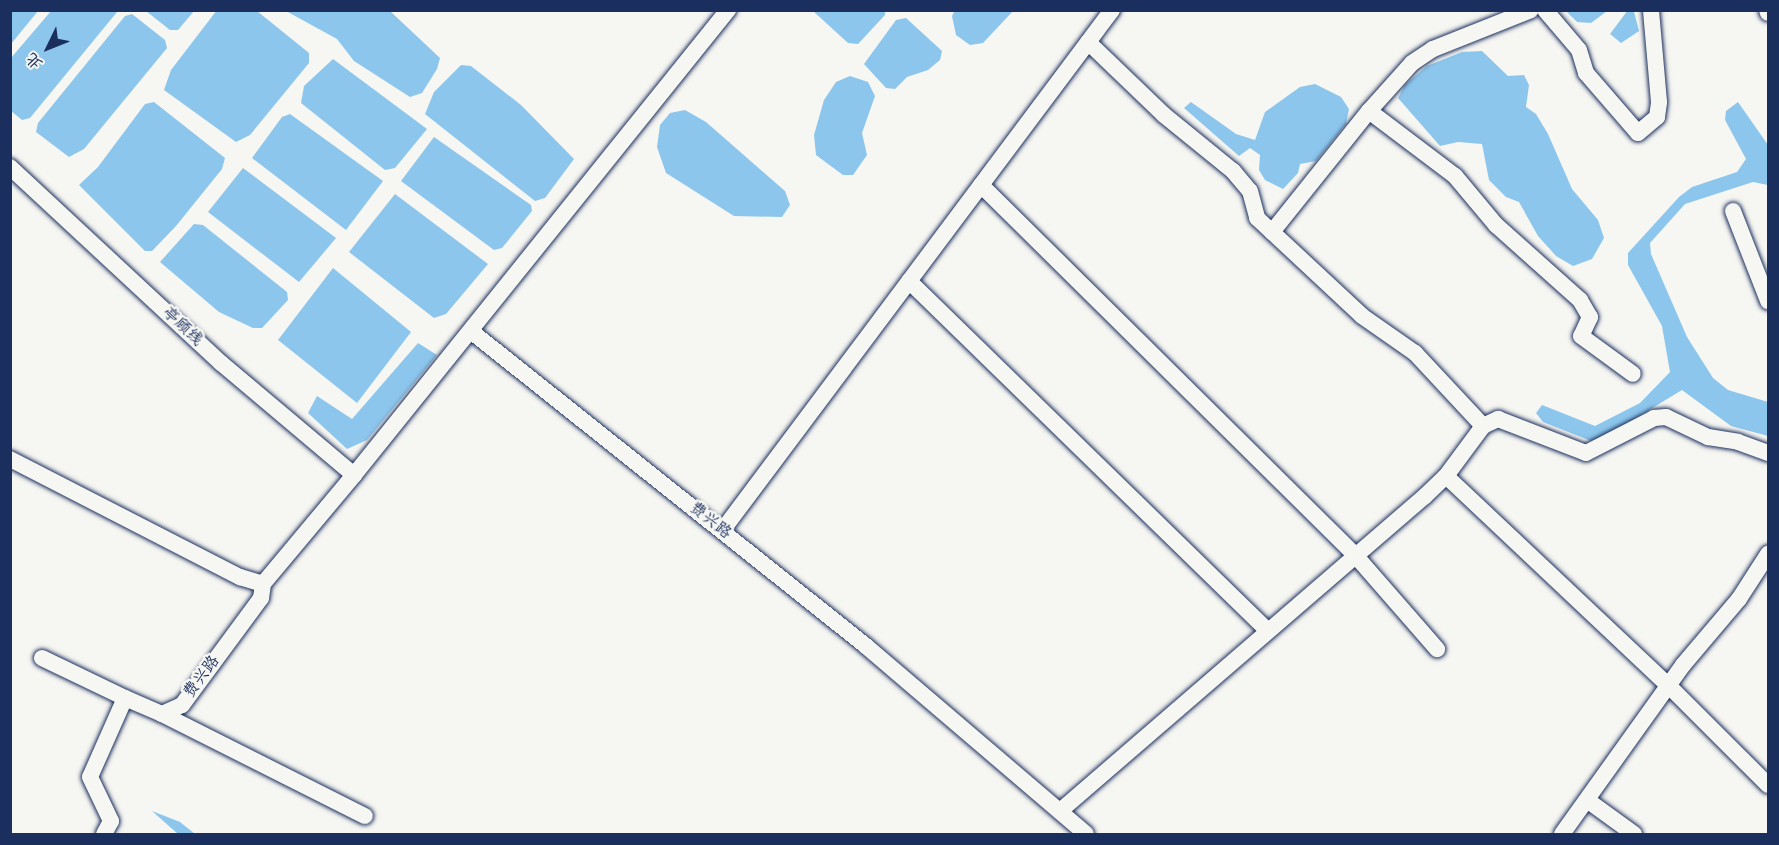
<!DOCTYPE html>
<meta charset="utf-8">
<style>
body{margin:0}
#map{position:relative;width:1779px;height:845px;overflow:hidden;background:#f6f6f2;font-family:Kalam,"LXGW WenKai TC",sans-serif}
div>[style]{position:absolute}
.water>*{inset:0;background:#8dc6ec}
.roads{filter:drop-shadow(0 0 2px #1b2f5e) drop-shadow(0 0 2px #1b2f5e)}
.minor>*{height:16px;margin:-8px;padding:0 8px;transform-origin:8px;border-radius:8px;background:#f6f6f2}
span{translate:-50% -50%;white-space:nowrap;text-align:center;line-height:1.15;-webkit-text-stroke:5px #f6f6f2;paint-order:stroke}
.street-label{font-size:16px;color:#1b2f5e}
.frame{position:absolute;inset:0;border:12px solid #1b2f5e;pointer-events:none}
.north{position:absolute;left:18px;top:18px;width:60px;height:60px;-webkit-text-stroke:4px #f6f6f2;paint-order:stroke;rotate:227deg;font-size:16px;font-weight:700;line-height:24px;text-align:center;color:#1b2f5e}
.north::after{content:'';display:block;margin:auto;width:21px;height:27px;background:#1b2f5e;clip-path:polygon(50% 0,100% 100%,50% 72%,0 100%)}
</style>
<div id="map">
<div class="water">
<div style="clip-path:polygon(11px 10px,38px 11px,11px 44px,10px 11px)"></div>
<div style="clip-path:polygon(217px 10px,257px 11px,309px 53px,309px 63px,250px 135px,236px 142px,164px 90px,171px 70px)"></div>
<div style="clip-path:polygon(955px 10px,1013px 10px,1013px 11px,983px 43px,970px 45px,956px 35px,952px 16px)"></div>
<div style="clip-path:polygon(1628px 10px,1634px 12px,1639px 31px,1621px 43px,1610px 34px)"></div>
<div style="clip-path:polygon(51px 11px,117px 12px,30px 118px,22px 120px,11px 111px,11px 58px)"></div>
<div style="clip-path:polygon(146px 11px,194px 11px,178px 30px,170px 30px)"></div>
<div style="clip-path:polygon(286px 11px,390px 11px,440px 58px,437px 69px,422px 93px,410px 97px,354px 61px,337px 39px)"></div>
<div style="clip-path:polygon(813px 11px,885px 11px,885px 15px,858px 44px,848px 43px)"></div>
<div style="clip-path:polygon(1566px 11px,1607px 11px,1591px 23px,1577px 22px)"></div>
<div style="clip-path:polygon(132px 14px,165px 40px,167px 48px,84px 149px,69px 157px,36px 132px,38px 123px,125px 16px)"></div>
<div style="clip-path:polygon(906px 18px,942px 51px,940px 60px,928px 70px,907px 77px,895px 89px,886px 88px,864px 64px,896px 20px)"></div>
<div style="clip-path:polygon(1482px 51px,1508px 76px,1524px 75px,1529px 85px,1526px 107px,1536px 114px,1548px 134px,1572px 189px,1598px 220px,1604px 238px,1592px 259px,1573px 266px,1556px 256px,1538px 236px,1519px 202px,1506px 197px,1489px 180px,1482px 144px,1458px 142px,1440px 146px,1398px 98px,1405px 85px,1427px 66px,1462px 52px)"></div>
<div style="clip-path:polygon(333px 59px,427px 129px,395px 168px,385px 170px,301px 103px,304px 86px)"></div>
<div style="clip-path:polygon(461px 65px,471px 66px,521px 105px,574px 159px,545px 198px,535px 201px,425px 114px,434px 92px)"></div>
<div style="clip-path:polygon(850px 76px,868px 82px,875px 96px,862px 133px,867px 155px,853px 175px,843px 175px,816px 155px,814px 135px,824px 100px,836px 82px)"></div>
<div style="clip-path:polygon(1315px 84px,1341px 97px,1349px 109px,1346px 124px,1316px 161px,1300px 164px,1298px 173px,1283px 189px,1265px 180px,1259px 170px,1260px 155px,1250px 148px,1239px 156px,1184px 108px,1191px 102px,1236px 134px,1255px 140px,1265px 112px,1300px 87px)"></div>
<div style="clip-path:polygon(154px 102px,225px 158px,222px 169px,176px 226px,152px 251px,145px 251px,79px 185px,98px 167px,145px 104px)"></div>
<div style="clip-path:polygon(1738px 102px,1768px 145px,1768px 185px,1753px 182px,1685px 204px,1650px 243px,1651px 254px,1687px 337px,1713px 378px,1728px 390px,1768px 402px,1768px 436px,1731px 426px,1682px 390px,1608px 435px,1591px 441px,1543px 422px,1536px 413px,1542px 405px,1595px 426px,1640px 403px,1670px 372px,1662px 326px,1628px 265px,1628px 253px,1679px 197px,1692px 187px,1737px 172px,1746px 159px,1725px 120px,1726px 111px)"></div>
<div style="clip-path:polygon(685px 110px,706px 122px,785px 191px,790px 205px,782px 217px,734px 216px,666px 173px,657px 147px,660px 125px,670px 113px)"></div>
<div style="clip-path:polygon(290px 114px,383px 181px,346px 230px,252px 158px,282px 117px)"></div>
<div style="clip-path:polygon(434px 137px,531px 205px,532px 211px,502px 248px,494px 250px,401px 181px)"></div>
<div style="clip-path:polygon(243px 168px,336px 238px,299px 282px,208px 212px)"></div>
<div style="clip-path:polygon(395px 194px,488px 264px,446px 314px,434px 318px,349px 252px)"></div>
<div style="clip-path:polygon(194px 224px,203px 225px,287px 292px,288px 300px,262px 328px,253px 328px,219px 312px,160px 262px)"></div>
<div style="clip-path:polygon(333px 268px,411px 332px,357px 403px,278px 340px)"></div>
<div style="clip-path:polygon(418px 343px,437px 355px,367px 440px,347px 449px,308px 413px,317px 396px,352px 419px)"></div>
<div style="clip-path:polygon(152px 811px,180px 822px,195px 834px,178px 834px)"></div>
</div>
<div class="roads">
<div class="minor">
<div style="left:1545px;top:10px;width:52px;rotate:49.6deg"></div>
<div style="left:1579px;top:50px;width:24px;rotate:73deg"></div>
<div style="left:1586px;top:73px;width:79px;rotate:49.1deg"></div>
<div style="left:1638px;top:133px;width:25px;rotate:-40deg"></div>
<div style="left:1657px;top:117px;width:15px;rotate:-82deg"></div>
<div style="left:1659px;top:102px;width:92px;rotate:-95deg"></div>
<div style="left:1767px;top:10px;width:3px;rotate:72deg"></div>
<div style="left:1088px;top:42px;width:105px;rotate:43.8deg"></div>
<div style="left:1164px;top:115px;width:89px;rotate:39.1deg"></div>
<div style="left:1233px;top:171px;width:26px;rotate:50deg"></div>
<div style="left:1250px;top:191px;width:28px;rotate:75deg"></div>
<div style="left:1257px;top:218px;width:144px;rotate:43deg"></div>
<div style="left:1362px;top:316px;width:65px;rotate:34.9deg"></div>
<div style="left:1415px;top:353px;width:100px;rotate:47deg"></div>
<div style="left:1369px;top:111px;width:108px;rotate:37.1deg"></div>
<div style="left:1455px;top:176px;width:64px;rotate:50.1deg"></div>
<div style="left:1496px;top:225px;width:113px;rotate:41.8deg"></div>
<div style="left:1580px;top:300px;width:20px;rotate:60deg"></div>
<div style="left:1590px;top:317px;width:21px;rotate:115deg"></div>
<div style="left:1581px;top:336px;width:64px;rotate:36.2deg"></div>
<div style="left:10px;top:167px;width:288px;rotate:42.9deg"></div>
<div style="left:221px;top:363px;width:174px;rotate:40.1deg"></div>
<div style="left:354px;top:475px;width:142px;rotate:129.9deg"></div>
<div style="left:263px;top:584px;width:14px;rotate:98deg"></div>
<div style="left:261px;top:598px;width:133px;rotate:126.4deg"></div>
<div style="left:182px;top:705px;width:22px;rotate:156deg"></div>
<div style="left:162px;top:714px;width:40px;rotate:-156.6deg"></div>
<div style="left:125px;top:698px;width:86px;rotate:113.9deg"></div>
<div style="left:90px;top:777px;width:49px;rotate:64.5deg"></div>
<div style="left:111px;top:821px;width:15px;rotate:118deg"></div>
<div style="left:981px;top:185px;width:526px;rotate:44.69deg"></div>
<div style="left:1355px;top:555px;width:125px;rotate:48.9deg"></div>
<div style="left:1733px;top:211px;width:97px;rotate:68.7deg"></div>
<div style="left:1272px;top:232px;width:155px;rotate:-51.3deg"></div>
<div style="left:1369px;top:111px;width:64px;rotate:-48.1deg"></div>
<div style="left:1412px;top:63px;width:25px;rotate:-34deg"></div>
<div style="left:1433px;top:49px;width:105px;rotate:-21.7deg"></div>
<div style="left:909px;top:281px;width:501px;rotate:44.27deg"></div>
<div style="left:472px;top:332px;width:504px;rotate:38.55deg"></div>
<div style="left:866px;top:646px;width:289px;rotate:40.5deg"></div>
<div style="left:10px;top:459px;width:259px;rotate:27.2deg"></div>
<div style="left:240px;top:577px;width:24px;rotate:17deg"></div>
<div style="left:354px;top:475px;width:597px;rotate:-51.19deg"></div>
<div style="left:1446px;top:476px;width:306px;rotate:43.3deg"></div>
<div style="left:1669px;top:686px;width:140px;rotate:45deg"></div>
<div style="left:722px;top:531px;width:651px;rotate:-53.18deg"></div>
<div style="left:42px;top:658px;width:92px;rotate:25.7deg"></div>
<div style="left:162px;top:714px;width:227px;rotate:26.7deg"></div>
<div style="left:1587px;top:800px;width:58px;rotate:35.9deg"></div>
<div style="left:1060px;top:811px;width:481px;rotate:-40.8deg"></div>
<div style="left:1424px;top:497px;width:30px;rotate:-44deg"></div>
<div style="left:1446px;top:476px;width:62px;rotate:-53.5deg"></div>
<div style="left:1483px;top:426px;width:17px;rotate:-25deg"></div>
<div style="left:1498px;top:419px;width:94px;rotate:21.1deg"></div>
<div style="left:1586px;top:453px;width:76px;rotate:-27.2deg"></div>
<div style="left:1654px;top:418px;width:12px;rotate:-5deg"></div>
<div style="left:1666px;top:417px;width:47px;rotate:25.5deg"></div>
<div style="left:1708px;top:437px;width:30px;rotate:9deg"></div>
<div style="left:1738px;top:442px;width:32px;rotate:20deg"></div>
<div style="left:1562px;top:834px;width:208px;rotate:-54.4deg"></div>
<div style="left:1683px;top:665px;width:87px;rotate:-49.7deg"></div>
<div style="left:1739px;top:599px;width:54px;rotate:-57.2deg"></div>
</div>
</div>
<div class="street-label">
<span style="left:182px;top:327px;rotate:43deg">亭顾线</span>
<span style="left:710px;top:521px;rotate:38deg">费兴路</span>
<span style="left:202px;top:677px;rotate:-53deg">费兴路</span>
</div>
<div class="frame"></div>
<div class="north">北</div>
</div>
